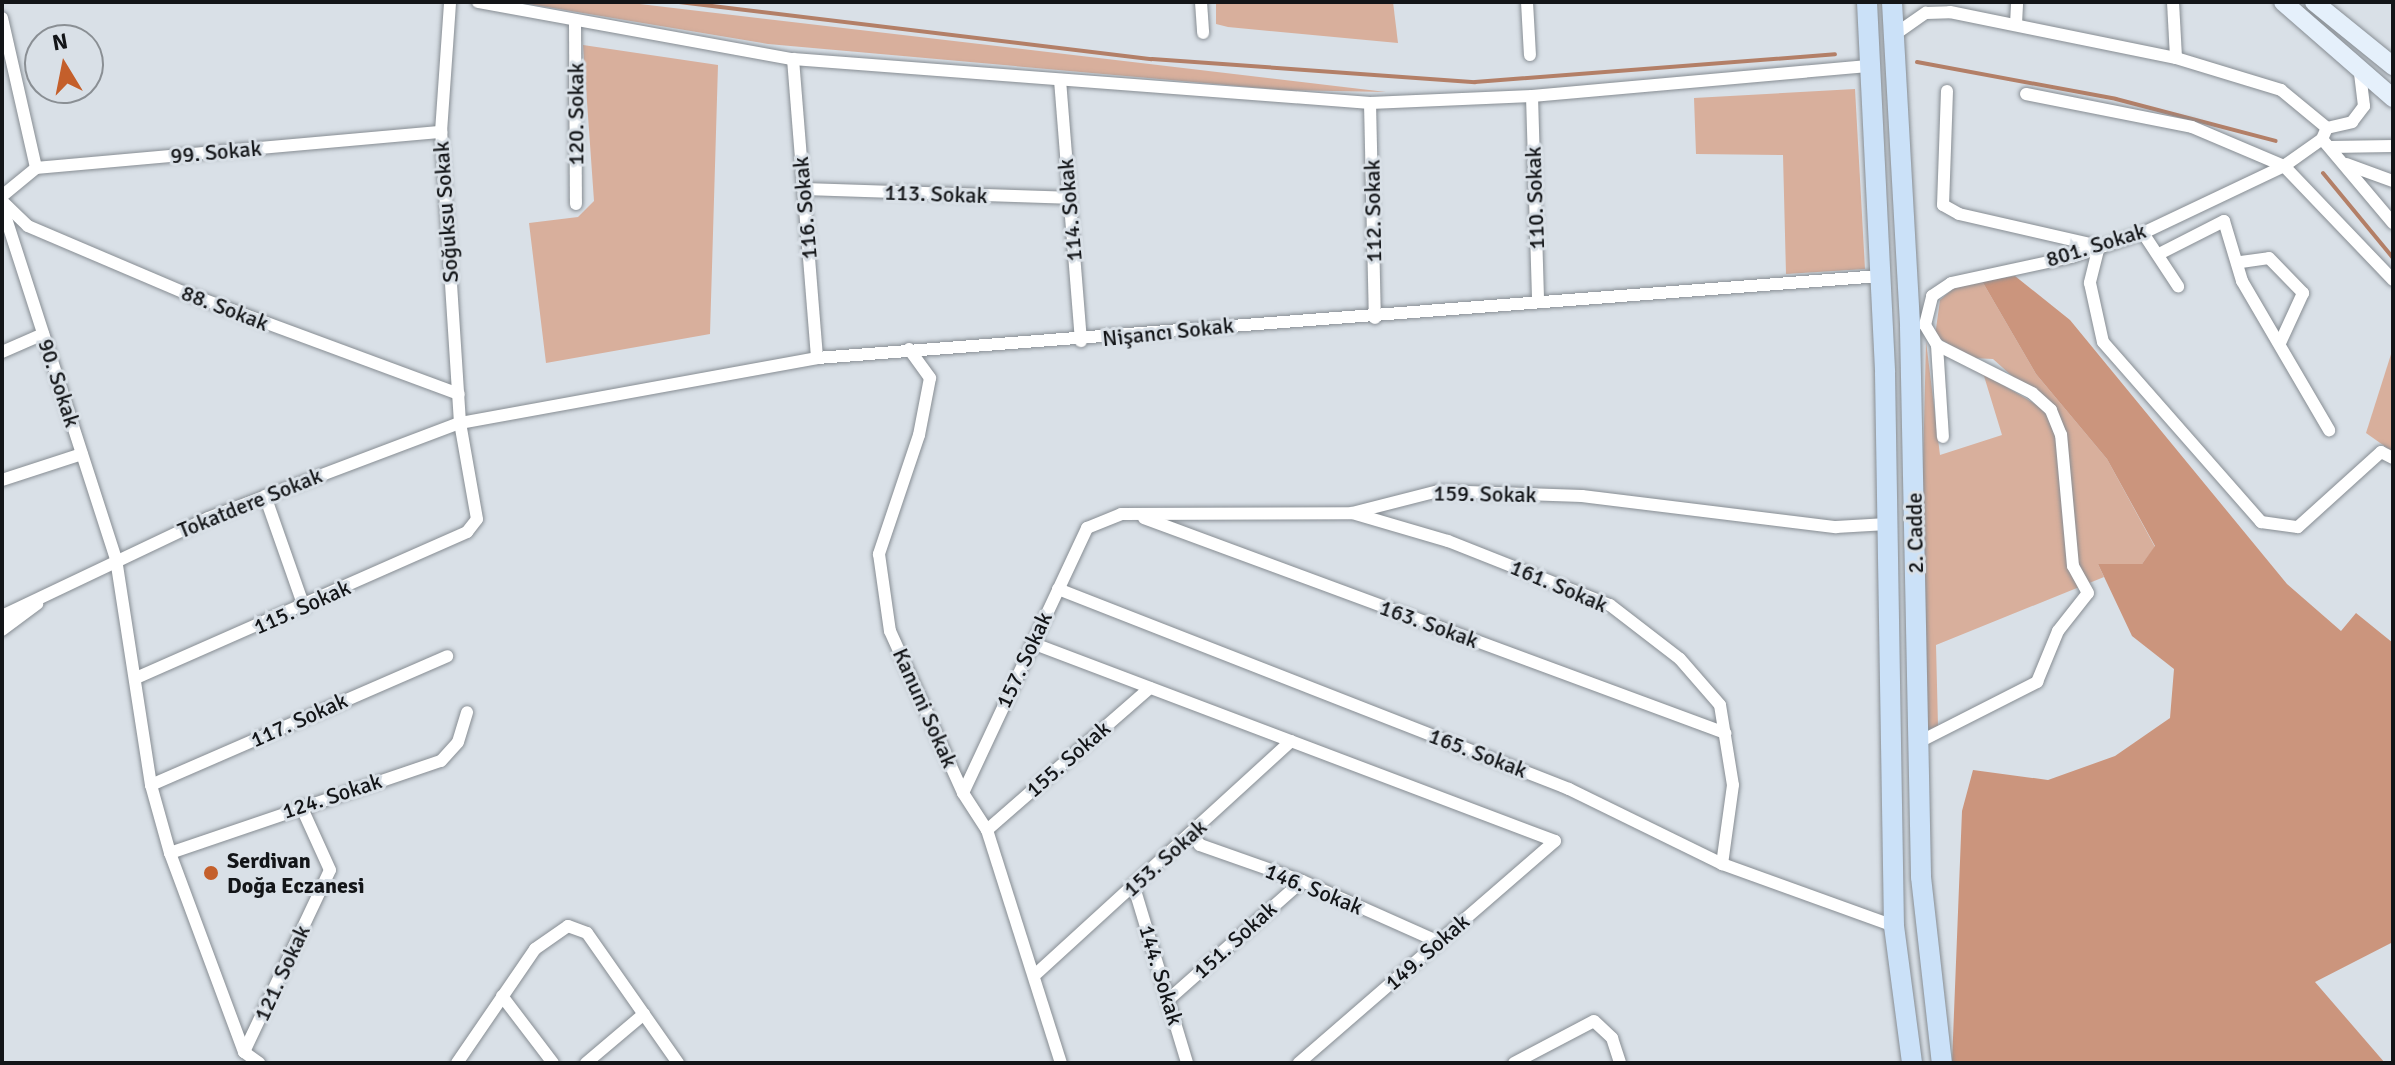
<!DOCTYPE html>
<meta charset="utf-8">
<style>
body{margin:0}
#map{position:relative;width:2395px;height:1065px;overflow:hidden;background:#d9e0e7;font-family:Signika,sans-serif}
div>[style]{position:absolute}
.green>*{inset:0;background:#d8af9c}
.forest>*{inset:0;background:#cb957d}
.stream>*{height:4px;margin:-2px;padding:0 2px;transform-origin:2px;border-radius:2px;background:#b37f67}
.roads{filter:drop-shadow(0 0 2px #878d93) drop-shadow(0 0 2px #878d93)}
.street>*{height:12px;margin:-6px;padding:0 6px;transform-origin:6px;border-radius:6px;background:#fff}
.secondary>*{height:18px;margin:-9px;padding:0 9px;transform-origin:9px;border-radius:9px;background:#e5f0fb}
.primary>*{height:20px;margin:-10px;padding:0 10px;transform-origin:10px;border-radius:10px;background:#cbe1f8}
.dots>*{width:22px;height:22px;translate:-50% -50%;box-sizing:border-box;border:4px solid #d9e0e7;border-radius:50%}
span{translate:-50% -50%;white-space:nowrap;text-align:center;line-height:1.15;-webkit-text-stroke:6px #d9e0e7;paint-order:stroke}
.street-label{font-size:22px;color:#131518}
.poi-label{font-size:22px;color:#131518;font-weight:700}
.left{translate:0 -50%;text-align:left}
.frame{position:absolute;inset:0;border:4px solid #131518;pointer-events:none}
.north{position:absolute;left:24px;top:24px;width:80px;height:80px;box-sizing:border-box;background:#d9e0e7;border:2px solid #8a8f94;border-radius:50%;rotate:350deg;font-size:22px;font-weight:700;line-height:32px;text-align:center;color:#131518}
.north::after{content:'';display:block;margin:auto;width:28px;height:36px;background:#c45f2b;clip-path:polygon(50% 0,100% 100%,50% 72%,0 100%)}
</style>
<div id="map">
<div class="green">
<div style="clip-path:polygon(517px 2px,623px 2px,1386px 92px,1283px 90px,768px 44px)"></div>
<div style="clip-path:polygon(1216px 2px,1393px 2px,1398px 43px,1228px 27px,1216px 24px)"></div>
<div style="clip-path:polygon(583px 45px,718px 65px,710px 334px,546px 363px,529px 223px,578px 217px,594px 201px)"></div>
<div style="clip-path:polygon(1855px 89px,1865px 269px,1786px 274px,1783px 155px,1696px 154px,1694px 98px)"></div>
<div style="clip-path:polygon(1982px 281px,2036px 374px,2107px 459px,2155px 547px,2142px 564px,2098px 564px,2104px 577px,1936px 645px,1938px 726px,1927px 730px,1922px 509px,1926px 341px,1940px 455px,2002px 435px,1984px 376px,1948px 353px,2059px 418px,1993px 359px,1972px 358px,1935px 336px,1940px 300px,1954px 288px)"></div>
<div style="clip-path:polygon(2393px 348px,2393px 452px,2366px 433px)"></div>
</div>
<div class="forest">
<div style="clip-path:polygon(2015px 276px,2070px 320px,2287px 584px,2341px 631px,2356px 613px,2393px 643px,2393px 942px,2315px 982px,2385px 1063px,1952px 1063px,1962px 811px,1973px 770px,2048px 780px,2115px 756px,2170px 718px,2174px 669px,2132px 636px,2098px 564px,2142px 564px,2155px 546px,2107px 459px,2036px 374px,1982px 281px)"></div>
</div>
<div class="stream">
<div style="left:679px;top:2px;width:476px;rotate:6.9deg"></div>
<div style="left:1152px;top:59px;width:324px;rotate:4.1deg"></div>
<div style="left:1475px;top:82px;width:361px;rotate:-4.4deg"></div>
<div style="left:1917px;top:62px;width:202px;rotate:10.5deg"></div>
<div style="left:2116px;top:99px;width:165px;rotate:14.7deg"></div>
<div style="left:2323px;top:173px;width:110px;rotate:50.5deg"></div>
</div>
<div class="roads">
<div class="street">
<div style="left:478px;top:2px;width:320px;rotate:10.3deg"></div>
<div style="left:793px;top:59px;width:579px;rotate:4.36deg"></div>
<div style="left:1370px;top:103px;width:162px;rotate:-2.5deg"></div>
<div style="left:1532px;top:96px;width:340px;rotate:-5.1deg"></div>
<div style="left:1201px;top:2px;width:31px;rotate:86deg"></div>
<div style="left:1527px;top:2px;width:53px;rotate:86.8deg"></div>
<div style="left:2173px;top:2px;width:56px;rotate:86.9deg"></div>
<div style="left:2px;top:18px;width:154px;rotate:77.2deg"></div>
<div style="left:575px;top:23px;width:181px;rotate:89.7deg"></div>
<div style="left:2016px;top:24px;width:22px;rotate:-87deg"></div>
<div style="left:1894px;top:35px;width:39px;rotate:-35deg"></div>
<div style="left:1926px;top:13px;width:24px;rotate:-2deg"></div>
<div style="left:1950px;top:12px;width:231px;rotate:11.5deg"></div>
<div style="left:2176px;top:58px;width:110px;rotate:16.9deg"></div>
<div style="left:2281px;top:90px;width:60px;rotate:39.6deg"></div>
<div style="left:2327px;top:128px;width:26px;rotate:-13deg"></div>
<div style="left:2352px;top:122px;width:20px;rotate:-53deg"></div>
<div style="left:2364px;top:106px;width:38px;rotate:-97deg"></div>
<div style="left:793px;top:59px;width:300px;rotate:85.4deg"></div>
<div style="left:1060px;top:80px;width:262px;rotate:85.4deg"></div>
<div style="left:1947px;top:91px;width:114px;rotate:92deg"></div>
<div style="left:1943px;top:205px;width:18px;rotate:29deg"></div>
<div style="left:1959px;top:214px;width:144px;rotate:12.9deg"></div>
<div style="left:2099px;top:246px;width:38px;rotate:104deg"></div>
<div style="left:2090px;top:283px;width:60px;rotate:77.6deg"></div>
<div style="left:2103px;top:342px;width:240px;rotate:48.7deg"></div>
<div style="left:2261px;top:522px;width:37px;rotate:8deg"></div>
<div style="left:2298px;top:527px;width:112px;rotate:-42.1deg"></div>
<div style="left:2381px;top:452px;width:13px;rotate:27deg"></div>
<div style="left:2026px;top:94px;width:169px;rotate:11.2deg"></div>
<div style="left:2192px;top:127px;width:100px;rotate:23deg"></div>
<div style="left:2284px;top:166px;width:158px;rotate:46.3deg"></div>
<div style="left:1532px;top:96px;width:203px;rotate:88.3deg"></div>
<div style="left:1370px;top:103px;width:215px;rotate:88.7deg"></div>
<div style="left:2322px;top:139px;width:110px;rotate:49.8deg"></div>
<div style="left:2330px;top:147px;width:63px;rotate:-0.9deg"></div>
<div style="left:2346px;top:164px;width:50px;rotate:19.9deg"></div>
<div style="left:803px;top:189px;width:266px;rotate:1.9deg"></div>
<div style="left:2px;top:196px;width:44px;rotate:-39.5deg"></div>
<div style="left:36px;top:168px;width:407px;rotate:-5.1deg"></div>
<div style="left:2px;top:201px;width:36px;rotate:44deg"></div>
<div style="left:28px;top:226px;width:168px;rotate:23.1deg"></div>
<div style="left:183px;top:292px;width:294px;rotate:20.3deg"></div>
<div style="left:2px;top:206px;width:371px;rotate:72.1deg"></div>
<div style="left:116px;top:559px;width:229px;rotate:81.2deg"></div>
<div style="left:151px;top:785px;width:71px;rotate:74.4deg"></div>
<div style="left:170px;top:853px;width:212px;rotate:69.6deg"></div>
<div style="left:244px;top:1052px;width:19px;rotate:36deg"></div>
<div style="left:2143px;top:233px;width:64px;rotate:56.6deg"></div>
<div style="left:2159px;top:254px;width:73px;rotate:-26.9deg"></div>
<div style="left:2224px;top:221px;width:63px;rotate:73.3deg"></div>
<div style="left:2242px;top:281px;width:173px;rotate:59.7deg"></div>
<div style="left:2241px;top:262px;width:28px;rotate:-8deg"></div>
<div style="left:2269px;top:258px;width:49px;rotate:45.8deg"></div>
<div style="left:2303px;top:293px;width:55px;rotate:114.7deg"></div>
<div style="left:1925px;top:325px;width:30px;rotate:-76deg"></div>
<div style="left:1932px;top:296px;width:23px;rotate:-34deg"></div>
<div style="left:1951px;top:283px;width:123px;rotate:-12.2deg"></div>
<div style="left:2071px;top:257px;width:76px;rotate:-18.4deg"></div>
<div style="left:2143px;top:233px;width:156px;rotate:-25.4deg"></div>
<div style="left:2284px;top:166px;width:47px;rotate:-35.4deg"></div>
<div style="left:2322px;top:139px;width:12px;rotate:-66deg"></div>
<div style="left:1925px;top:325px;width:23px;rotate:59deg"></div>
<div style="left:1937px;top:345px;width:92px;rotate:86.3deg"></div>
<div style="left:909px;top:349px;width:36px;rotate:54deg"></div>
<div style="left:930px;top:378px;width:58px;rotate:100.9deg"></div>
<div style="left:919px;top:435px;width:126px;rotate:108.6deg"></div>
<div style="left:879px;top:554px;width:78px;rotate:81.9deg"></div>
<div style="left:890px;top:631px;width:178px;rotate:65.7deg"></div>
<div style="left:963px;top:793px;width:44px;rotate:57deg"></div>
<div style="left:987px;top:830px;width:244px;rotate:72.4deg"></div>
<div style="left:2px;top:352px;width:45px;rotate:-23.7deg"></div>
<div style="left:2px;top:480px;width:84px;rotate:-18deg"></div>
<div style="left:265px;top:496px;width:118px;rotate:70.6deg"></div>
<div style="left:1352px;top:513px;width:100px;rotate:16.3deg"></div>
<div style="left:1448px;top:541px;width:174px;rotate:21.6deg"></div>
<div style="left:1610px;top:605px;width:88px;rotate:37.6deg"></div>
<div style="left:1680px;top:659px;width:61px;rotate:49deg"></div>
<div style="left:1720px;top:705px;width:81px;rotate:80.8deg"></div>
<div style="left:1733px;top:785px;width:80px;rotate:97.9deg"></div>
<div style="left:1144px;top:518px;width:620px;rotate:20.31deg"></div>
<div style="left:1058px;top:589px;width:549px;rotate:21.37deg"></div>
<div style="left:1569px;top:789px;width:170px;rotate:26.1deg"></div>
<div style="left:1722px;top:864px;width:183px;rotate:19.8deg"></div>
<div style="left:2px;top:616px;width:228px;rotate:-25.4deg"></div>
<div style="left:208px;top:518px;width:269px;rotate:-20.7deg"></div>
<div style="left:460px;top:423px;width:363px;rotate:-10.3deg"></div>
<div style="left:817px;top:358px;width:1067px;rotate:-4.41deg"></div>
<div style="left:2px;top:630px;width:44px;rotate:-36.6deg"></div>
<div style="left:1032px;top:643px;width:559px;rotate:20.74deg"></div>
<div style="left:1555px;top:841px;width:339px;rotate:139.1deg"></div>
<div style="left:136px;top:678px;width:362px;rotate:-23.8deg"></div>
<div style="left:467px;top:532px;width:16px;rotate:-52deg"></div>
<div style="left:477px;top:519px;width:97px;rotate:-100deg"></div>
<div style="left:460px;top:423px;width:292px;rotate:-93.7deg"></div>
<div style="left:441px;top:132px;width:130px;rotate:-86deg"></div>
<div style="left:1917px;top:743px;width:135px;rotate:-26.9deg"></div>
<div style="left:2037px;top:682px;width:55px;rotate:-67.6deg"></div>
<div style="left:2058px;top:631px;width:48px;rotate:-51.7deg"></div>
<div style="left:2088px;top:593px;width:31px;rotate:-119deg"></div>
<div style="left:2073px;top:566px;width:132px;rotate:-95.2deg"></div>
<div style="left:2061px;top:435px;width:27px;rotate:-112deg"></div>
<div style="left:2051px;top:410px;width:25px;rotate:-138deg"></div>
<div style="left:2032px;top:393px;width:106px;rotate:-153.2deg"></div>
<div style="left:151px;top:785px;width:323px;rotate:-23.5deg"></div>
<div style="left:963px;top:793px;width:293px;rotate:-64.9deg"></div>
<div style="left:1087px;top:528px;width:37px;rotate:-22deg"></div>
<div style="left:1121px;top:514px;width:231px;rotate:-0.2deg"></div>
<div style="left:1352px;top:513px;width:89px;rotate:-14.3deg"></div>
<div style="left:1438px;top:491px;width:144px;rotate:2deg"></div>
<div style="left:1582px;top:496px;width:256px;rotate:7deg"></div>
<div style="left:1836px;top:527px;width:51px;rotate:-3.4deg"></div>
<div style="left:987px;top:830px;width:216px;rotate:-41.1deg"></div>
<div style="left:1192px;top:835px;width:13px;rotate:51deg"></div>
<div style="left:1200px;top:845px;width:108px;rotate:19.4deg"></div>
<div style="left:1302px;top:881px;width:150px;rotate:24deg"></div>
<div style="left:170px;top:853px;width:286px;rotate:-18.8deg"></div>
<div style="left:441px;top:761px;width:25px;rotate:-48deg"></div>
<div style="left:458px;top:742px;width:31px;rotate:-73deg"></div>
<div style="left:1134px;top:887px;width:184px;rotate:73.2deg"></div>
<div style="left:1037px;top:973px;width:344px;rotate:-42.4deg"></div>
<div style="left:502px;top:996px;width:84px;rotate:52.7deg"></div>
<div style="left:1168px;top:1000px;width:179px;rotate:-41.6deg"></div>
<div style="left:244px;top:1052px;width:201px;rotate:-64.7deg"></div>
<div style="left:330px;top:870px;width:70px;rotate:-114.4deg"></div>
<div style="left:457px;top:1063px;width:138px;rotate:-55.6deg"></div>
<div style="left:535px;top:949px;width:40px;rotate:-34.9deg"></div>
<div style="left:568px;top:926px;width:20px;rotate:20deg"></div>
<div style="left:587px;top:933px;width:159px;rotate:55deg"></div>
<div style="left:586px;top:1063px;width:76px;rotate:-40.2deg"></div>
<div style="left:1514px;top:1063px;width:90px;rotate:-27.7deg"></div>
<div style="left:1594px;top:1021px;width:25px;rotate:43deg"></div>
<div style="left:1612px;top:1038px;width:26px;rotate:72deg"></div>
</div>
<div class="secondary">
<div style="left:2283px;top:2px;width:146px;rotate:41.1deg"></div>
<div style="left:2314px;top:2px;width:102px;rotate:39deg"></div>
</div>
<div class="primary">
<div style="left:1867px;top:2px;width:371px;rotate:87.2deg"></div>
<div style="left:1885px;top:373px;width:553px;rotate:89.07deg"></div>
<div style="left:1894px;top:926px;width:138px;rotate:82.5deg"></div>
<div style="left:1892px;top:2px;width:325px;rotate:86.8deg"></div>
<div style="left:1910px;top:327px;width:550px;rotate:88.85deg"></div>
<div style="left:1921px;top:877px;width:187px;rotate:83.6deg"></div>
</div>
</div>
<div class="dots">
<div style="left:211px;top:873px;background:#c45f2b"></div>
</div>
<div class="street-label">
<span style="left:576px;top:114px;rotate:-90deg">120. Sokak</span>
<span style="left:216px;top:152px;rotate:-5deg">99. Sokak</span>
<span style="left:936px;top:194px;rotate:2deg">113. Sokak</span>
<span style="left:1535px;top:198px;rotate:-92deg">110. Sokak</span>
<span style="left:805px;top:208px;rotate:-95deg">116. Sokak</span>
<span style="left:1070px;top:210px;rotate:-95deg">114. Sokak</span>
<span style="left:1373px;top:211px;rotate:-91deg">112. Sokak</span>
<span style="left:446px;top:212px;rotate:-94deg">Soğuksu Sokak</span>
<span style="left:2096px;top:245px;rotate:-17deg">801. Sokak</span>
<span style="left:225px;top:308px;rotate:21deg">88. Sokak</span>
<span style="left:1168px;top:332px;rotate:-6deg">Nişancı Sokak</span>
<span style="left:59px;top:383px;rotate:72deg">90. Sokak</span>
<span style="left:1485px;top:494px;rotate:1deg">159. Sokak</span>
<span style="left:250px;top:503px;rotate:-22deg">Tokatdere Sokak</span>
<span style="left:1915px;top:533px;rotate:-91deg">2. Cadde</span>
<span style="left:1559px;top:586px;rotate:23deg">161. Sokak</span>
<span style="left:302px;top:607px;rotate:-24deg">115. Sokak</span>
<span style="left:1429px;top:624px;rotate:20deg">163. Sokak</span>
<span style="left:1024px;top:660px;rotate:-65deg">157. Sokak</span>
<span style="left:925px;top:708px;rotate:66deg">Kanuni Sokak</span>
<span style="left:299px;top:720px;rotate:-24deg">117. Sokak</span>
<span style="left:1478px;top:753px;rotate:21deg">165. Sokak</span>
<span style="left:1068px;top:759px;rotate:-41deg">155. Sokak</span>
<span style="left:332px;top:796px;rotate:-18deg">124. Sokak</span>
<span style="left:1165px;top:858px;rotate:-42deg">153. Sokak</span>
<span style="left:1314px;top:889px;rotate:22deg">146. Sokak</span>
<span style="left:1235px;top:940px;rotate:-42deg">151. Sokak</span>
<span style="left:1427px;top:952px;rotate:-41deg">149. Sokak</span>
<span style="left:282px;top:973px;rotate:-65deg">121. Sokak</span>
<span style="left:1161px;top:975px;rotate:73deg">144. Sokak</span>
</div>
<div class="poi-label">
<span class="left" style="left:227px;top:873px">Serdivan<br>Doğa Eczanesi</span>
</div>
<div class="frame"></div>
<div class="north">N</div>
</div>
